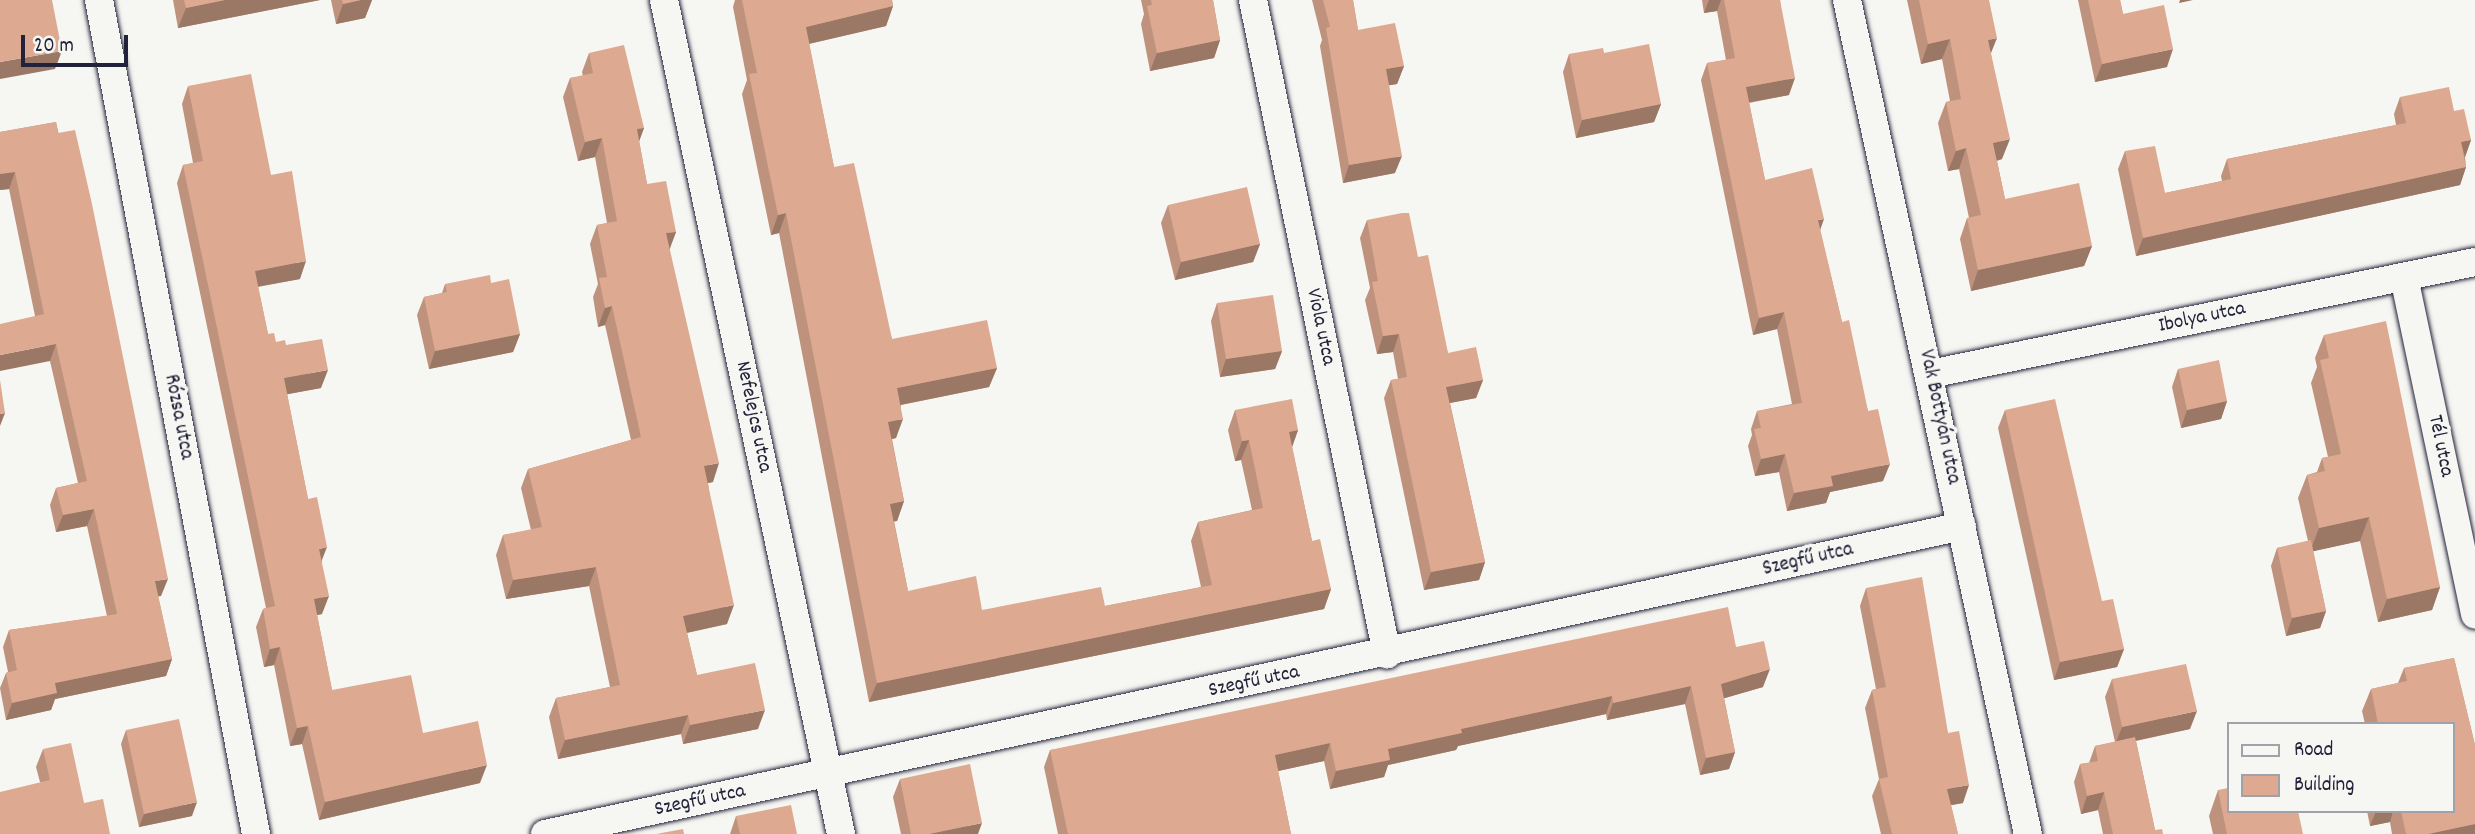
<!DOCTYPE html>
<meta charset="utf-8">
<style>
body{margin:0}
#map{position:relative;width:2475px;height:834px;overflow:hidden;background:#f6f6f2;font-family:Dekko,sans-serif}
div>[style]{position:absolute}
.roads{filter:drop-shadow(0 0 2px #22223b) drop-shadow(0 0 2px #22223b)}
.street>*{height:28px;margin:-14px;padding:0 14px;transform-origin:14px;border-radius:14px;background:#f6f6f2}
.wall>*{inset:0;background:#be927d}
.shaded-wall>*{inset:0;background:#9b7766}
.building>*{inset:0;background:#ddaa91}
span{translate:-50% -50%;white-space:nowrap;text-align:center;line-height:1.15;-webkit-text-stroke:7px #f6f6f2;paint-order:stroke}
.street-label{font-size:21px;color:#22223b}
.legend{position:absolute;left:2227px;top:722px;width:228px;height:91px;box-sizing:border-box;background:#f6f6f2;border:2px solid #a1a1a9;margin:0;padding:9px 12px;list-style:none;font-size:21px;color:#22223b}
.legend li{display:flex;align-items:center;gap:14px;height:35px}
.legend b{width:35px;border:2px solid #a1a1a9}
.scale{position:absolute;left:21px;top:35px;width:107px;height:32px;box-sizing:border-box;border:4px solid #22223b;border-top:0;padding-left:9px;font-size:21px;line-height:24px;white-space:nowrap;color:#22223b;-webkit-text-stroke:5px #f6f6f2;paint-order:stroke}
</style>
<div id="map">
<div class="roads">
<div class="street">
<div style="left:99px;top:0;width:849px;rotate:79.34deg"></div>
<div style="left:664px;top:0;width:853px;rotate:78.02deg"></div>
<div style="left:1253px;top:0;width:668px;rotate:78.42deg"></div>
<div style="left:1847px;top:0;width:853px;rotate:77.76deg"></div>
<div style="left:2404px;top:277px;width:345px;rotate:78.1deg"></div>
<div style="left:1930px;top:374px;width:556px;rotate:-11.61deg"></div>
<div style="left:545px;top:834px;width:1450px;rotate:-12.26deg"></div>
</div>
</div>
<div class="wall">
<div style="clip-path:polygon(173px 0,320px 0,178px 28px)"></div>
<div style="clip-path:polygon(331px 0,372px 0,365px 18px,336px 24px)"></div>
<div style="clip-path:polygon(735px 0,892px 0,893px 6px,886px 26px,809px 44px,834px 167px,892px 339px,997px 368px,989px 387px,901px 405px,896px 438px,892px 439px,904px 501px,897px 521px,894px 521px,908px 591px,982px 610px,1105px 606px,1201px 587px,1191px 541px,1198px 522px,1252px 510px,1241px 460px,1235px 461px,1228px 430px,1235px 410px,1298px 430px,1292px 447px,1312px 541px,1331px 589px,1324px 609px,869px 702px,779px 233px,771px 235px,742px 94px,747px 80px,733px 7px)"></div>
<div style="clip-path:polygon(1141px 0,1213px 0,1220px 40px,1214px 58px,1150px 71px,1141px 24px,1144px 14px)"></div>
<div style="clip-path:polygon(1312px 0,1353px 0,1358px 30px,1404px 66px,1397px 84px,1389px 85px,1395px 173px,1343px 183px,1320px 46px,1322px 40px)"></div>
<div style="clip-path:polygon(1702px 0,1780px 0,1789px 95px,1749px 103px,1765px 180px,1820px 230px,1842px 322px,1868px 411px,1883px 481px,1830px 492px,1826px 503px,1787px 511px,1779px 472px,1755px 476px,1748px 446px,1752px 435px,1751px 429px,1757px 411px,1792px 404px,1777px 329px,1753px 335px,1701px 80px,1707px 63px,1726px 60px,1717px 11px,1704px 13px)"></div>
<div style="clip-path:polygon(1907px 0,1989px 0,1991px 54px,2002px 159px,1997px 161px,2005px 199px,2092px 246px,2084px 266px,1971px 291px,1960px 239px,1967px 218px,1969px 218px,1959px 169px,1948px 171px,1938px 123px,1946px 102px,1950px 101px,1942px 59px,1921px 64px)"></div>
<div style="clip-path:polygon(2078px 0,2120px 0,2123px 14px,2167px 67px,2095px 82px)"></div>
<div style="clip-path:polygon(589px 53px,644px 128px,639px 141px,647px 184px,676px 232px,669px 249px,713px 482px,708px 483px,727px 624px,687px 633px,697px 675px,758px 729px,683px 744px,681px 734px,558px 759px,549px 717px,556px 698px,610px 687px,589px 586px,506px 599px,496px 555px,503px 535px,531px 530px,521px 488px,528px 469px,631px 440px,605px 325px,598px 327px,593px 297px,598px 284px,590px 244px,597px 225px,607px 223px,595px 157px,578px 161px,563px 97px,570px 78px,583px 76px,582px 72px)"></div>
<div style="clip-path:polygon(1604px 53px,1661px 104px,1654px 122px,1576px 138px,1563px 72px,1569px 54px)"></div>
<div style="clip-path:polygon(188px 86px,271px 175px,300px 279px,258px 287px,268px 334px,276px 342px,286px 345px,321px 388px,287px 394px,308px 499px,322px 562px,322px 614px,317px 615px,332px 690px,423px 733px,480px 783px,319px 820px,302px 744px,290px 746px,274px 665px,264px 667px,256px 627px,263px 609px,266px 608px,177px 183px,183px 165px,193px 163px,182px 104px)"></div>
<div style="clip-path:polygon(2400px 97px,2454px 111px,2471px 140px,2465px 157px,2466px 167px,2460px 185px,2136px 256px,2118px 169px,2125px 151px,2165px 193px,2222px 181px,2221px 176px,2227px 159px,2396px 125px,2394px 114px)"></div>
<div style="clip-path:polygon(56px 122px,161px 596px,158px 596px,172px 659px,166px 676px,55px 699px,51px 710px,6px 720px,0 688px,6px 673px,8px 672px,3px 647px,9px 630px,107px 616px,87px 526px,56px 532px,50px 505px,56px 488px,78px 483px,50px 361px,35px 316px,9px 189px,0 190px,0 132px)"></div>
<div style="clip-path:polygon(1168px 205px,1260px 244px,1253px 262px,1175px 280px,1161px 223px)"></div>
<div style="clip-path:polygon(1367px 220px,1418px 257px,1448px 353px,1483px 380px,1476px 398px,1450px 403px,1485px 562px,1479px 580px,1424px 590px,1384px 398px,1391px 380px,1398px 379px,1393px 352px,1377px 354px,1365px 300px,1370px 288px,1360px 238px)"></div>
<div style="clip-path:polygon(491px 283px,520px 334px,513px 352px,429px 369px,417px 315px,424px 297px,442px 293px,445px 284px)"></div>
<div style="clip-path:polygon(1217px 303px,1282px 351px,1275px 369px,1220px 377px,1211px 321px)"></div>
<div style="clip-path:polygon(2324px 335px,2440px 587px,2432px 610px,2378px 622px,2360px 541px,2313px 551px,2326px 611px,2320px 628px,2286px 636px,2271px 566px,2277px 548px,2308px 541px,2298px 498px,2307px 475px,2317px 472px,2322px 458px,2328px 457px,2311px 383px,2317px 367px,2315px 358px)"></div>
<div style="clip-path:polygon(2178px 369px,2227px 401px,2221px 419px,2181px 428px,2172px 387px)"></div>
<div style="clip-path:polygon(2005px 410px,2124px 649px,2117px 667px,2054px 680px,1998px 428px)"></div>
<div style="clip-path:polygon(1866px 588px,1948px 733px,1963px 803px,1951px 805px,1958px 834px,1881px 834px,1872px 796px,1879px 779px,1865px 708px,1872px 690px,1876px 689px,1860px 606px)"></div>
<div style="clip-path:polygon(1736px 647px,1763px 687px,1724px 698px,1735px 752px,1729px 769px,1700px 775px,1685px 704px,1607px 720px,1606px 714px,1458px 746px,1456px 750px,1388px 765px,1384px 777px,1330px 789px,1324px 761px,1278px 771px,1291px 834px,1058px 834px,1044px 767px,1050px 750px)"></div>
<div style="clip-path:polygon(2454px 658px,2475px 745px,2475px 834px,2392px 834px,2390px 822px,2370px 826px,2367px 811px,2452px 811px,2452px 724px,2365px 724px,2362px 711px,2371px 689px,2398px 683px,2404px 668px)"></div>
<div style="clip-path:polygon(2112px 679px,2190px 729px,2136px 741px,2155px 830px,2163px 834px,2103px 834px,2098px 810px,2081px 814px,2074px 782px,2080px 764px,2089px 763px,2095px 746px,2115px 742px,2105px 697px)"></div>
<div style="clip-path:polygon(126px 730px,192px 816px,139px 827px,121px 744px)"></div>
<div style="clip-path:polygon(43px 749px,84px 803px,40px 782px,36px 767px)"></div>
<div style="clip-path:polygon(900px 779px,978px 834px,901px 834px,893px 797px)"></div>
<div style="clip-path:polygon(2218px 790px,2303px 834px,2213px 834px,2209px 816px)"></div>
<div style="clip-path:polygon(736px 816px,797px 834px,730px 834px)"></div>
</div>
<div class="shaded-wall">
<div style="clip-path:polygon(225px 0,320px 0,178px 28px,186px 8px)"></div>
<div style="clip-path:polygon(361px 0,372px 0,365px 18px,336px 24px,343px 4px)"></div>
<div style="clip-path:polygon(1709px 0,1721px 0,1717px 11px,1704px 13px)"></div>
<div style="clip-path:polygon(2180px 0,2193px 0,2179px 3px)"></div>
<div style="clip-path:polygon(893px 6px,886px 26px,799px 46px,806px 27px)"></div>
<div style="clip-path:polygon(1997px 38px,1989px 58px,1988px 40px)"></div>
<div style="clip-path:polygon(1950px 39px,1942px 59px,1921px 64px,1928px 44px)"></div>
<div style="clip-path:polygon(1220px 40px,1214px 58px,1150px 71px,1157px 53px)"></div>
<div style="clip-path:polygon(2173px 49px,2167px 67px,2095px 82px,2102px 64px)"></div>
<div style="clip-path:polygon(62px 51px,55px 69px,0 79px,0 62px)"></div>
<div style="clip-path:polygon(1404px 66px,1397px 84px,1379px 87px,1386px 69px)"></div>
<div style="clip-path:polygon(1795px 78px,1789px 95px,1739px 104px,1746px 87px)"></div>
<div style="clip-path:polygon(1661px 104px,1654px 122px,1576px 138px,1582px 120px)"></div>
<div style="clip-path:polygon(644px 128px,637px 147px,637px 129px)"></div>
<div style="clip-path:polygon(602px 138px,595px 157px,578px 161px,585px 142px)"></div>
<div style="clip-path:polygon(2010px 139px,2002px 159px,1986px 163px,1993px 143px)"></div>
<div style="clip-path:polygon(2471px 140px,2465px 157px,2461px 142px)"></div>
<div style="clip-path:polygon(1966px 148px,1959px 169px,1948px 171px,1956px 151px)"></div>
<div style="clip-path:polygon(1402px 156px,1395px 173px,1343px 183px,1349px 165px)"></div>
<div style="clip-path:polygon(2466px 167px,2460px 185px,2136px 256px,2143px 238px)"></div>
<div style="clip-path:polygon(15px 172px,9px 189px,0 190px,0 174px)"></div>
<div style="clip-path:polygon(786px 213px,779px 233px,771px 235px,778px 215px)"></div>
<div style="clip-path:polygon(1824px 219px,1818px 236px,1818px 220px)"></div>
<div style="clip-path:polygon(676px 232px,669px 251px,666px 233px)"></div>
<div style="clip-path:polygon(1260px 244px,1253px 262px,1175px 280px,1181px 262px)"></div>
<div style="clip-path:polygon(2092px 246px,2084px 266px,1971px 291px,1978px 270px)"></div>
<div style="clip-path:polygon(306px 261px,300px 279px,249px 288px,255px 271px)"></div>
<div style="clip-path:polygon(612px 306px,605px 325px,598px 327px,605px 308px)"></div>
<div style="clip-path:polygon(1784px 312px,1777px 329px,1753px 335px,1759px 318px)"></div>
<div style="clip-path:polygon(520px 334px,513px 352px,429px 369px,435px 351px)"></div>
<div style="clip-path:polygon(1399px 334px,1393px 352px,1377px 354px,1383px 336px)"></div>
<div style="clip-path:polygon(56px 344px,50px 361px,0 371px,0 355px)"></div>
<div style="clip-path:polygon(1282px 351px,1275px 369px,1220px 377px,1226px 359px)"></div>
<div style="clip-path:polygon(997px 368px,989px 387px,890px 407px,897px 388px)"></div>
<div style="clip-path:polygon(328px 370px,321px 388px,278px 396px,284px 378px)"></div>
<div style="clip-path:polygon(1483px 380px,1476px 398px,1439px 405px,1446px 387px)"></div>
<div style="clip-path:polygon(2227px 401px,2221px 419px,2181px 428px,2187px 410px)"></div>
<div style="clip-path:polygon(5px 413px,0 426px,0 414px)"></div>
<div style="clip-path:polygon(903px 419px,896px 438px,881px 441px,888px 422px)"></div>
<div style="clip-path:polygon(1298px 430px,1291px 450px,1289px 432px)"></div>
<div style="clip-path:polygon(1249px 440px,1241px 460px,1235px 461px,1242px 441px)"></div>
<div style="clip-path:polygon(1785px 454px,1779px 472px,1755px 476px,1761px 459px)"></div>
<div style="clip-path:polygon(719px 463px,713px 482px,697px 485px,704px 466px)"></div>
<div style="clip-path:polygon(1890px 464px,1883px 481px,1830px 492px,1826px 503px,1787px 511px,1794px 493px,1831px 476px)"></div>
<div style="clip-path:polygon(904px 501px,897px 521px,883px 524px,890px 504px)"></div>
<div style="clip-path:polygon(94px 509px,87px 526px,56px 532px,63px 515px)"></div>
<div style="clip-path:polygon(2369px 517px,2360px 541px,2310px 552px,2319px 528px)"></div>
<div style="clip-path:polygon(327px 547px,320px 565px,319px 549px)"></div>
<div style="clip-path:polygon(1485px 562px,1479px 580px,1424px 590px,1431px 572px)"></div>
<div style="clip-path:polygon(596px 567px,589px 586px,506px 599px,513px 580px)"></div>
<div style="clip-path:polygon(168px 579px,161px 596px,149px 598px,155px 581px)"></div>
<div style="clip-path:polygon(2440px 587px,2432px 610px,2378px 622px,2387px 599px)"></div>
<div style="clip-path:polygon(1331px 589px,1324px 609px,869px 702px,877px 683px)"></div>
<div style="clip-path:polygon(329px 596px,322px 614px,307px 617px,314px 599px)"></div>
<div style="clip-path:polygon(734px 605px,727px 624px,676px 635px,683px 616px)"></div>
<div style="clip-path:polygon(2326px 611px,2320px 628px,2286px 636px,2292px 618px)"></div>
<div style="clip-path:polygon(280px 647px,274px 665px,264px 667px,270px 649px)"></div>
<div style="clip-path:polygon(2124px 649px,2117px 667px,2054px 680px,2060px 662px)"></div>
<div style="clip-path:polygon(172px 659px,166px 676px,55px 699px,51px 710px,6px 720px,12px 703px,55px 683px)"></div>
<div style="clip-path:polygon(1770px 669px,1763px 687px,1715px 701px,1721px 684px)"></div>
<div style="clip-path:polygon(1691px 686px,1685px 704px,1607px 720px,1613px 703px)"></div>
<div style="clip-path:polygon(1612px 696px,1606px 714px,1458px 746px,1456px 750px,1388px 765px,1384px 777px,1330px 789px,1336px 771px,1388px 749px,1461px 729px)"></div>
<div style="clip-path:polygon(765px 710px,758px 729px,683px 744px,690px 725px)"></div>
<div style="clip-path:polygon(2197px 711px,2190px 729px,2115px 745px,2122px 727px)"></div>
<div style="clip-path:polygon(688px 715px,681px 734px,558px 759px,565px 740px)"></div>
<div style="clip-path:polygon(308px 726px,302px 744px,290px 746px,297px 728px)"></div>
<div style="clip-path:polygon(1330px 743px,1324px 761px,1269px 773px,1275px 755px)"></div>
<div style="clip-path:polygon(1735px 752px,1729px 769px,1700px 775px,1706px 758px)"></div>
<div style="clip-path:polygon(487px 765px,480px 783px,319px 820px,325px 802px)"></div>
<div style="clip-path:polygon(1969px 785px,1963px 803px,1941px 807px,1947px 789px)"></div>
<div style="clip-path:polygon(2104px 792px,2098px 810px,2081px 814px,2087px 796px)"></div>
<div style="clip-path:polygon(197px 802px,192px 816px,139px 827px,144px 814px)"></div>
<div style="clip-path:polygon(2376px 811px,2393px 811px,2390px 822px,2370px 826px)"></div>
<div style="clip-path:polygon(982px 823px,978px 834px,929px 834px)"></div>
<div style="clip-path:polygon(2475px 824px,2475px 834px,2428px 834px)"></div>
</div>
<div class="building">
<div style="clip-path:polygon(0 0,52px 0,62px 51px,0 62px)"></div>
<div style="clip-path:polygon(184px 0,225px 0,186px 8px)"></div>
<div style="clip-path:polygon(342px 0,361px 0,343px 4px)"></div>
<div style="clip-path:polygon(742px 0,892px 0,893px 6px,806px 27px,834px 167px,854px 163px,892px 339px,987px 320px,997px 368px,897px 388px,903px 419px,888px 422px,904px 501px,890px 504px,908px 591px,976px 576px,982px 610px,1101px 587px,1105px 606px,1212px 585px,1198px 522px,1263px 508px,1249px 440px,1242px 441px,1235px 410px,1292px 399px,1298px 430px,1289px 432px,1312px 541px,1320px 539px,1331px 589px,877px 683px,786px 213px,778px 215px,749px 74px,757px 73px)"></div>
<div style="clip-path:polygon(1151px 0,1213px 0,1220px 40px,1157px 53px,1147px 6px,1152px 5px)"></div>
<div style="clip-path:polygon(1323px 0,1353px 0,1358px 30px,1395px 23px,1404px 66px,1386px 69px,1402px 156px,1349px 165px,1326px 28px,1330px 27px)"></div>
<div style="clip-path:polygon(1724px 0,1780px 0,1795px 78px,1746px 87px,1765px 180px,1812px 168px,1824px 219px,1818px 220px,1842px 322px,1849px 320px,1868px 411px,1878px 409px,1890px 464px,1831px 476px,1833px 486px,1794px 493px,1785px 454px,1761px 459px,1754px 429px,1761px 428px,1757px 411px,1802px 403px,1784px 312px,1759px 318px,1707px 63px,1735px 58px)"></div>
<div style="clip-path:polygon(1919px 0,1989px 0,1997px 38px,1988px 40px,2010px 139px,1993px 143px,2005px 199px,2079px 183px,2092px 246px,1978px 270px,1967px 218px,1981px 215px,1966px 148px,1956px 151px,1946px 102px,1961px 99px,1950px 39px,1928px 44px)"></div>
<div style="clip-path:polygon(2088px 0,2120px 0,2123px 14px,2164px 5px,2173px 49px,2102px 64px)"></div>
<div style="clip-path:polygon(1649px 44px,1661px 104px,1582px 120px,1569px 54px,1603px 48px,1604px 53px)"></div>
<div style="clip-path:polygon(624px 45px,644px 128px,637px 129px,647px 184px,666px 181px,676px 232px,666px 233px,719px 463px,704px 466px,734px 605px,683px 616px,697px 675px,755px 663px,765px 710px,690px 725px,688px 715px,565px 740px,556px 698px,620px 685px,596px 567px,513px 580px,503px 535px,542px 527px,528px 469px,641px 437px,612px 306px,605px 308px,599px 278px,607px 277px,597px 225px,617px 221px,602px 138px,585px 142px,570px 78px,593px 73px,589px 53px)"></div>
<div style="clip-path:polygon(251px 74px,271px 175px,292px 171px,306px 261px,255px 271px,268px 334px,274px 333px,276px 342px,285px 340px,286px 345px,322px 339px,328px 370px,284px 378px,308px 499px,317px 497px,327px 547px,319px 549px,329px 596px,314px 599px,332px 690px,411px 675px,423px 733px,478px 721px,487px 765px,325px 802px,308px 726px,297px 728px,280px 647px,270px 649px,263px 609px,275px 606px,183px 165px,203px 161px,188px 86px)"></div>
<div style="clip-path:polygon(2449px 87px,2454px 111px,2464px 109px,2471px 140px,2461px 142px,2466px 167px,2143px 238px,2125px 151px,2155px 146px,2165px 193px,2231px 179px,2227px 159px,2406px 123px,2400px 97px)"></div>
<div style="clip-path:polygon(56px 122px,58px 133px,75px 130px,92px 204px,168px 579px,155px 581px,172px 659px,55px 683px,57px 693px,12px 703px,6px 673px,17px 670px,9px 630px,117px 614px,94px 509px,63px 515px,56px 488px,87px 481px,56px 344px,0 355px,0 324px,44px 314px,15px 172px,0 174px,0 132px)"></div>
<div style="clip-path:polygon(1247px 187px,1260px 244px,1181px 262px,1168px 205px)"></div>
<div style="clip-path:polygon(1402px 213px,1409px 213px,1418px 257px,1428px 255px,1448px 353px,1476px 347px,1483px 380px,1446px 387px,1485px 562px,1431px 572px,1391px 380px,1407px 377px,1399px 334px,1383px 336px,1372px 282px,1378px 281px,1367px 220px)"></div>
<div style="clip-path:polygon(490px 275px,491px 283px,509px 279px,520px 334px,435px 351px,424px 297px,447px 292px,445px 284px)"></div>
<div style="clip-path:polygon(1273px 295px,1282px 351px,1226px 359px,1217px 303px)"></div>
<div style="clip-path:polygon(2386px 321px,2440px 587px,2387px 599px,2369px 517px,2319px 528px,2307px 475px,2325px 471px,2322px 458px,2341px 454px,2320px 360px,2329px 358px,2324px 335px)"></div>
<div style="clip-path:polygon(2219px 360px,2227px 401px,2187px 410px,2178px 369px)"></div>
<div style="clip-path:polygon(0 380px,5px 413px,0 414px)"></div>
<div style="clip-path:polygon(2055px 399px,2102px 601px,2113px 599px,2124px 649px,2060px 662px,2005px 410px)"></div>
<div style="clip-path:polygon(2311px 540px,2326px 611px,2292px 618px,2277px 548px)"></div>
<div style="clip-path:polygon(1922px 577px,1948px 733px,1959px 731px,1969px 785px,1947px 789px,1958px 834px,1892px 834px,1879px 779px,1888px 777px,1872px 690px,1886px 687px,1866px 588px)"></div>
<div style="clip-path:polygon(1728px 607px,1736px 647px,1764px 641px,1770px 669px,1721px 684px,1735px 752px,1706px 758px,1691px 686px,1613px 703px,1612px 696px,1461px 729px,1462px 733px,1388px 749px,1390px 760px,1336px 771px,1330px 743px,1275px 755px,1291px 834px,1068px 834px,1050px 750px)"></div>
<div style="clip-path:polygon(2454px 658px,2475px 745px,2475px 824px,2428px 834px,2406px 834px,2401px 811px,2452px 811px,2452px 724px,2378px 724px,2371px 689px,2407px 681px,2404px 668px)"></div>
<div style="clip-path:polygon(2186px 664px,2197px 711px,2122px 727px,2112px 679px)"></div>
<div style="clip-path:polygon(179px 719px,197px 802px,144px 814px,126px 730px)"></div>
<div style="clip-path:polygon(2135px 737px,2155px 830px,2162px 829px,2163px 834px,2113px 834px,2104px 792px,2087px 796px,2080px 764px,2098px 761px,2095px 746px)"></div>
<div style="clip-path:polygon(71px 743px,84px 803px,103px 799px,110px 834px,0 834px,0 792px,50px 780px,43px 749px)"></div>
<div style="clip-path:polygon(970px 764px,982px 823px,929px 834px,911px 834px,900px 779px)"></div>
<div style="clip-path:polygon(2228px 788px,2228px 811px,2298px 811px,2303px 834px,2227px 834px,2218px 790px)"></div>
<div style="clip-path:polygon(791px 805px,797px 834px,740px 834px,736px 816px)"></div>
<div style="clip-path:polygon(683px 829px,684px 834px,656px 834px)"></div>
</div>
<div class="street-label">
<span style="left:2202px;top:318px;rotate:-12deg">Ibolya utca</span>
<span style="left:1320px;top:327px;rotate:78deg">Viola utca</span>
<span style="left:178px;top:417px;rotate:79deg">Rózsa utca</span>
<span style="left:753px;top:417px;rotate:78deg">Nefelejcs utca</span>
<span style="left:1939px;top:417px;rotate:78deg">Vak Bottyán utca</span>
<span style="left:2440px;top:446px;rotate:78deg">Tél utca</span>
<span style="left:1808px;top:560px;rotate:-13deg">Szegfű utca</span>
<span style="left:1254px;top:682px;rotate:-12deg">Szegfű utca</span>
<span style="left:700px;top:801px;rotate:-12deg">Szegfű utca</span>
</div>
<ul class="legend">
<li><b style="height:9px;background:#f6f6f2"></b>Road</li>
<li><b style="height:19px;background:#ddaa91"></b>Building</li>
</ul>
<div class="scale">20 m</div>
</div>
